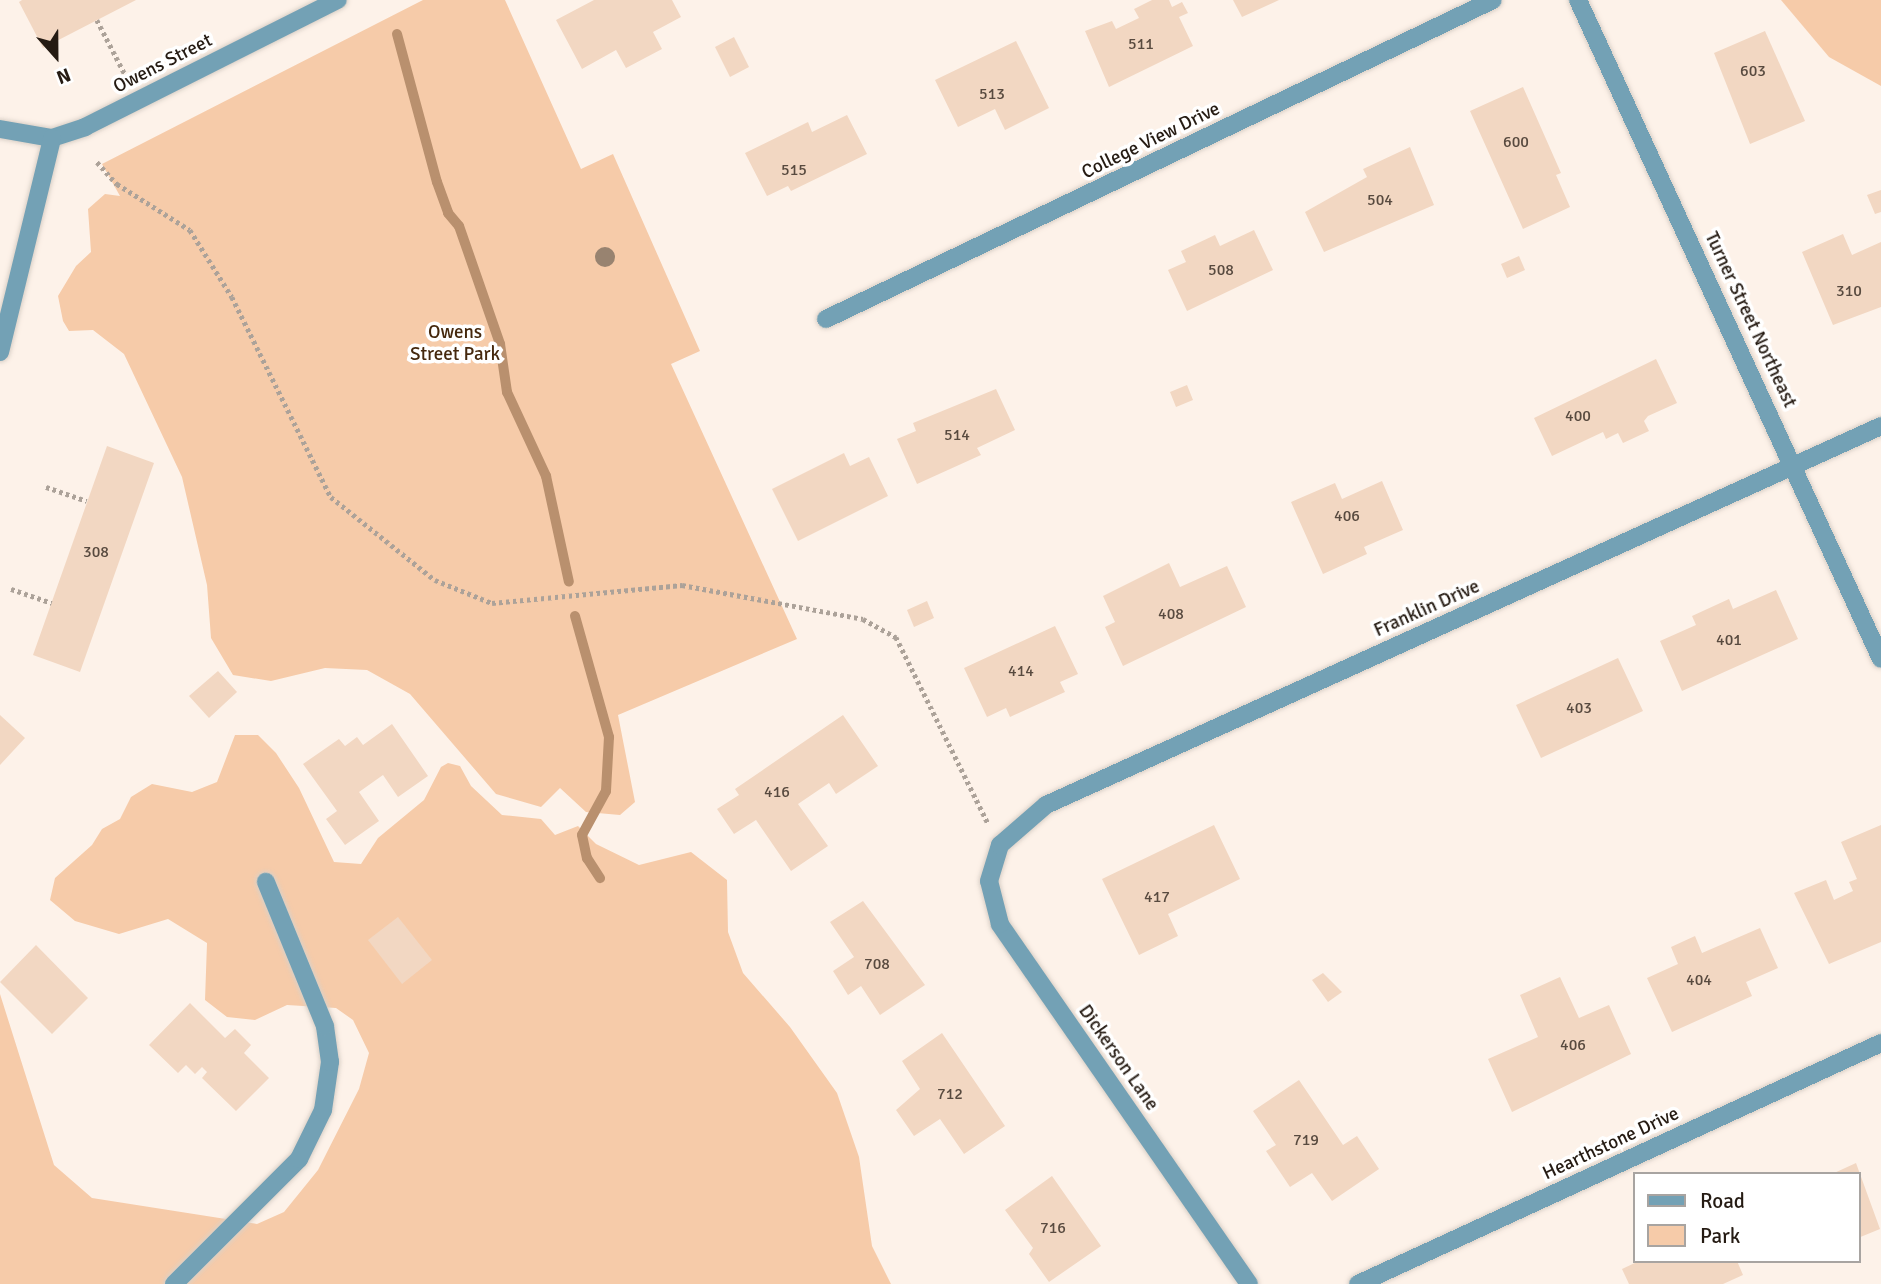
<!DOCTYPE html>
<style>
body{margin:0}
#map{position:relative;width:1881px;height:1284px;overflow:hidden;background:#fdf2e9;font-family:Signika,sans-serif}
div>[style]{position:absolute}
.green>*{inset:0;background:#f6cba9}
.stream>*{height:10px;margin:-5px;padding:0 5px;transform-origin:5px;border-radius:5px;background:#b9906e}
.building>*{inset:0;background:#f2d7c2}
.path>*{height:4.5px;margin-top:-2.25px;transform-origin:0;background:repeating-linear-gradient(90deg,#aca299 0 3.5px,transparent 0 7px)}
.roads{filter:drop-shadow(0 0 2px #dad0c7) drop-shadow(0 0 2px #dad0c7)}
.minor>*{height:18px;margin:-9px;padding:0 9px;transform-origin:9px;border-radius:9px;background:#73a1b5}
.trees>*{width:20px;height:20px;margin:-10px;border-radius:50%;background:#988370}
span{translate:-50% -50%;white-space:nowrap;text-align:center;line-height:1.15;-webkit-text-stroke:7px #fff;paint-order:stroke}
.number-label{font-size:16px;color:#584a3f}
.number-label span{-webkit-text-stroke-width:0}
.street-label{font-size:19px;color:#251b13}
.park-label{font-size:19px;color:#45280d}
.legend{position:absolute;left:1633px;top:1172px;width:228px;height:91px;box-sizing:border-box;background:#fff;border:2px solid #a8a4a1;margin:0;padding:9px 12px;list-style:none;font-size:21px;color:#251b13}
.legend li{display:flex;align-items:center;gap:14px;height:35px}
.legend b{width:35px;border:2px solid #a8a4a1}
.north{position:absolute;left:21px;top:21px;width:70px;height:70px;-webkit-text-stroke:5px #fff;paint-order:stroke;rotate:159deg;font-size:19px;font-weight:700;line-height:28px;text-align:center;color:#251b13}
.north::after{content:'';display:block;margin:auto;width:24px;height:32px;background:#251b13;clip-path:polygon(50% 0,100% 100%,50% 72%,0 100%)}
</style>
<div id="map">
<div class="green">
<div style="clip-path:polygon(423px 0,505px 0,581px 169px,613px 154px,700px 351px,671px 364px,797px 639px,618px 715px,635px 802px,620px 815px,586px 812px,560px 788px,541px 807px,496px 794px,410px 694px,367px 670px,325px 668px,271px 681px,233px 675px,211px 638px,207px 585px,182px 477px,124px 354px,93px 330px,69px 331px,63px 321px,58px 296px,76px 266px,91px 252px,88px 209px,105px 194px,120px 196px,102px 164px)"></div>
<div style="clip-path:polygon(1781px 0,1881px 0,1881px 86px,1829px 57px)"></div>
<div style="clip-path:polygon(235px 735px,258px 735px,276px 753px,299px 788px,334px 862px,361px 864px,378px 838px,424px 800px,441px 767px,448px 763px,460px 766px,471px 786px,502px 815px,541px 819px,555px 835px,578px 826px,596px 844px,639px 865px,691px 852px,727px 880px,728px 932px,743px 973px,790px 1027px,837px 1093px,859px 1157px,872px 1246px,891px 1284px,0 1284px,0 994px,54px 1165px,92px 1198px,257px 1224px,284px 1212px,318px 1170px,359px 1089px,369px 1053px,353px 1020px,336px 1008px,287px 1005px,255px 1020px,227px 1017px,205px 1000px,207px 943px,168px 919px,119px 934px,75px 921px,50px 900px,55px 878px,92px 845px,102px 829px,120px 819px,131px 797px,152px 784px,192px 792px,217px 782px)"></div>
</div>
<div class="stream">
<div style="left:397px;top:34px;width:153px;rotate:74.9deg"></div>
<div style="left:437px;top:182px;width:33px;rotate:70deg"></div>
<div style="left:448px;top:213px;width:17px;rotate:50deg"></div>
<div style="left:459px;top:226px;width:125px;rotate:70.8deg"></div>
<div style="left:500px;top:344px;width:49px;rotate:81.7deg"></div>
<div style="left:507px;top:392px;width:93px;rotate:65.1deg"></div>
<div style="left:546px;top:476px;width:108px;rotate:77.8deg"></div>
<div style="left:575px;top:616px;width:126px;rotate:74.3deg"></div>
<div style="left:609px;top:737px;width:54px;rotate:93.2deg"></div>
<div style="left:606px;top:791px;width:50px;rotate:118.6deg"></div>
<div style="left:582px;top:835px;width:24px;rotate:78deg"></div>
<div style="left:587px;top:858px;width:24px;rotate:57deg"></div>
</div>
<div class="building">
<div style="clip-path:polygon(136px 0,43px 48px,19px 2px,22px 0)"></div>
<div style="clip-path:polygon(594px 0,672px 0,681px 17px,653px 32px,662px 49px,626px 68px,616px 50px,582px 69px,556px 20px)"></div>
<div style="clip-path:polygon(1152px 0,1169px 0,1172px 7px,1182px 2px,1188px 13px,1179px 17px,1193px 46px,1109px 87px,1085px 31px,1112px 21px,1116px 29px,1139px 18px,1134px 9px)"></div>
<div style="clip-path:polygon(1233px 0,1279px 0,1242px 17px)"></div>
<div style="clip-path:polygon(1765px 31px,1805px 121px,1750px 144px,1714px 53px)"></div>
<div style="clip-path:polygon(734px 37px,749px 67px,730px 77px,715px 47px)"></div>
<div style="clip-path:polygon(1016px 41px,1049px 108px,1005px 130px,995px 109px,958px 127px,935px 80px)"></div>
<div style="clip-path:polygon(1523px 87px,1561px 173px,1556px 175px,1570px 207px,1523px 229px,1470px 111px)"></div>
<div style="clip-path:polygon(847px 115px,867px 154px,791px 191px,788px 186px,767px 196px,745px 153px,808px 122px,812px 132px)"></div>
<div style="clip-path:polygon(1410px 147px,1434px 205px,1324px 252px,1305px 212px,1367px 177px,1363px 169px)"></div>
<div style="clip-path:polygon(1881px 190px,1881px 212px,1875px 214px,1867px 195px)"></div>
<div style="clip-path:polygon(1254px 230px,1273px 270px,1187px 311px,1168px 270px,1186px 262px,1181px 251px,1215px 235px,1220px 246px)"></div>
<div style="clip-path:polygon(1843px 234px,1852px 255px,1881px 242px,1881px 307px,1833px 325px,1802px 252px)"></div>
<div style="clip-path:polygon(1519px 256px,1525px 270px,1507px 278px,1501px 264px)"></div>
<div style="clip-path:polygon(1656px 359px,1677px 403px,1648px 416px,1644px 421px,1649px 431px,1623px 443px,1618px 433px,1606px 439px,1603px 432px,1552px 456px,1534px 418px)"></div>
<div style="clip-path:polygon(1187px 385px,1193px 400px,1176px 407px,1170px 392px)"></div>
<div style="clip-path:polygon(996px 389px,1015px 430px,977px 448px,981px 455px,917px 484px,897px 439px,916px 431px,913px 423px)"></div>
<div style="clip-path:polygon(107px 446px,154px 463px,80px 672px,33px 655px)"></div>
<div style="clip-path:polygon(844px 453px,850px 466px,869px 457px,888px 496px,798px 541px,772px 489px)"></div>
<div style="clip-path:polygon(1382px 481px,1403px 530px,1364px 547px,1367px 554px,1323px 574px,1291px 502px,1335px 483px,1342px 499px)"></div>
<div style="clip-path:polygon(1169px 563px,1180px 587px,1227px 566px,1246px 607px,1123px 666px,1105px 627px,1115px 622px,1103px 596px)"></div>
<div style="clip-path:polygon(1776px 590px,1798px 639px,1682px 691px,1660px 641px,1696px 625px,1692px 616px,1729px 599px,1733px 609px)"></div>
<div style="clip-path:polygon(927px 601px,934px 618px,914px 627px,907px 610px)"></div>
<div style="clip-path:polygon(1055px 626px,1078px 674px,1060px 682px,1065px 692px,1010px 717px,1006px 708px,987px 717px,964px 668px)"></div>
<div style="clip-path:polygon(1618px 658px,1643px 711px,1541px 758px,1516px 705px)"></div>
<div style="clip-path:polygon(218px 671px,237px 692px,209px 718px,189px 696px)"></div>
<div style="clip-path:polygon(0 715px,25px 738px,0 765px)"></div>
<div style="clip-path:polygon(843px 715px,878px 766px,836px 794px,829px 783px,798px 804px,828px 846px,791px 871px,756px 820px,734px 834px,717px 809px,739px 795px,735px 789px)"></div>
<div style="clip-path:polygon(392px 724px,428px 776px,398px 797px,383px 775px,359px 792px,379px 821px,345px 845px,326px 819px,337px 811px,303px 764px,339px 739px,345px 746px,357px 737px,363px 745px)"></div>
<div style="clip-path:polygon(1214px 825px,1240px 879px,1168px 914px,1178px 936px,1139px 955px,1102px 879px)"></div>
<div style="clip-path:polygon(1881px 825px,1881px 942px,1829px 964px,1794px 893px,1826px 880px,1834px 900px,1853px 891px,1849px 882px,1857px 879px,1841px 842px)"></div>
<div style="clip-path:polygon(863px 901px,925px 985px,880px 1015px,861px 986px,848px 995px,833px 971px,854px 957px,830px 922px)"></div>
<div style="clip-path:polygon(398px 917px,432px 960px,402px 984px,368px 940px)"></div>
<div style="clip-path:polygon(1760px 928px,1778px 968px,1746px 982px,1752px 996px,1672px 1032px,1647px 978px,1678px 964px,1671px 947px,1695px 936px,1702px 953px)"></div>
<div style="clip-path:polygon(36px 945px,88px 998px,52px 1034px,0 982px)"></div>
<div style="clip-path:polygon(1323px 973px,1342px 992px,1328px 1002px,1312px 980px)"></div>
<div style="clip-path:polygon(1560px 977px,1579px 1018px,1609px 1005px,1631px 1054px,1512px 1112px,1488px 1059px,1538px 1037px,1520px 995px)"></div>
<div style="clip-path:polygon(190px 1003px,225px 1038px,235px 1029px,251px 1045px,244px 1053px,269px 1078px,236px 1111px,202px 1078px,207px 1072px,202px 1067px,195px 1074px,186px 1065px,178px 1073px,149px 1045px)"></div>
<div style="clip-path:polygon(942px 1033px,1005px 1126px,964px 1154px,940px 1119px,914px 1136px,896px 1110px,920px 1089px,902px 1061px)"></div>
<div style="clip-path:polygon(1299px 1080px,1343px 1145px,1357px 1136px,1379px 1169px,1332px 1201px,1312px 1173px,1290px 1187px,1266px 1151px,1276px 1145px,1253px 1111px)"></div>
<div style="clip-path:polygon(1856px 1163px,1880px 1229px,1858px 1238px,1858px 1174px,1832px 1174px)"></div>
<div style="clip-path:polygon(1052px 1176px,1101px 1246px,1049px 1282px,1029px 1254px,1033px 1248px,1005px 1210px)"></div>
<div style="clip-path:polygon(1639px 1261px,1737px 1261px,1743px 1275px,1723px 1284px,1629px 1284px,1622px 1269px)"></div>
</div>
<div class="path">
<div style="left:97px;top:20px;width:65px;rotate:62.7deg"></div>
<div style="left:97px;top:162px;width:30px;rotate:48deg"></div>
<div style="left:117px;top:184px;width:86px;rotate:32.2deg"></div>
<div style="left:190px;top:230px;width:79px;rotate:57.9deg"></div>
<div style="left:232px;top:297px;width:223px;rotate:63.7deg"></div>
<div style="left:331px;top:497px;width:133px;rotate:38.6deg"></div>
<div style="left:435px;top:580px;width:61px;rotate:22deg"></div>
<div style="left:492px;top:603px;width:191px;rotate:-5.4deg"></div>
<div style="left:682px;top:585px;width:184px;rotate:10.6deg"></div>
<div style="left:863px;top:619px;width:38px;rotate:29deg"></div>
<div style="left:896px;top:637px;width:208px;rotate:63.7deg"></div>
<div style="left:46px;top:487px;width:43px;rotate:18.9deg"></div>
<div style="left:11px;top:589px;width:43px;rotate:18.9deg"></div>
</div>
<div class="roads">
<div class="minor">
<div style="left:1578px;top:0;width:725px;rotate:65.31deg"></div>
<div style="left:0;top:129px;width:53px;rotate:9.8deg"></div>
<div style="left:52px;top:138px;width:35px;rotate:-18deg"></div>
<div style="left:85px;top:127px;width:283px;rotate:-26.7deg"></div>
<div style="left:826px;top:319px;width:739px;rotate:-25.56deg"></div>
<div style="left:0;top:352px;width:220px;rotate:-76.3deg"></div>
<div style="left:174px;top:1284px;width:177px;rotate:-45deg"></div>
<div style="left:299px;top:1159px;width:55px;rotate:-63.9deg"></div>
<div style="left:323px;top:1110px;width:49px;rotate:-81.7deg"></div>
<div style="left:330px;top:1062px;width:36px;rotate:-98deg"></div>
<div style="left:325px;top:1026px;width:156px;rotate:-112.3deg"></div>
<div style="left:1249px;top:1284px;width:438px;rotate:-124.7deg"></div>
<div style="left:1000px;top:924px;width:44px;rotate:-104.3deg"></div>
<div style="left:989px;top:881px;width:38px;rotate:-73deg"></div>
<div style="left:1000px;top:845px;width:61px;rotate:-41deg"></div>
<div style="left:1046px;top:805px;width:917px;rotate:-24.41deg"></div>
<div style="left:1358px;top:1284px;width:576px;rotate:-24.74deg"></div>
</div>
</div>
<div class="trees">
<div style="left:605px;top:257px"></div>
</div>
<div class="number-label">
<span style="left:1141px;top:44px">511</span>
<span style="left:1753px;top:71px">603</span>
<span style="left:992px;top:94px">513</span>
<span style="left:1516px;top:142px">600</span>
<span style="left:794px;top:170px">515</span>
<span style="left:1380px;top:200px">504</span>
<span style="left:1221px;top:270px">508</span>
<span style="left:1849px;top:291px">310</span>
<span style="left:1578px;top:416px">400</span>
<span style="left:957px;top:435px">514</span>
<span style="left:1347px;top:516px">406</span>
<span style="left:96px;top:552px">308</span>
<span style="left:1171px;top:614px">408</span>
<span style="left:1729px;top:640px">401</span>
<span style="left:1021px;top:671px">414</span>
<span style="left:1579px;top:708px">403</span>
<span style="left:777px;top:792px">416</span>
<span style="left:1157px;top:897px">417</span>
<span style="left:877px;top:964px">708</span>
<span style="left:1699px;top:980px">404</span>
<span style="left:1573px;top:1045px">406</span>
<span style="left:950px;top:1094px">712</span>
<span style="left:1306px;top:1140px">719</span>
<span style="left:1053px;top:1228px">716</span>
</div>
<div class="street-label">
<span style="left:163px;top:64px;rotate:-27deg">Owens Street</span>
<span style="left:1151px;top:141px;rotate:-26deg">College View Drive</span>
<span style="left:1750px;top:320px;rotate:65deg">Turner Street Northeast</span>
<span style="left:1427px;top:609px;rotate:-24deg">Franklin Drive</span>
<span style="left:1118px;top:1058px;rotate:55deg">Dickerson Lane</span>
<span style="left:1611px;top:1144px;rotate:-25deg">Hearthstone Drive</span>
</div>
<div class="park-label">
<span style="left:455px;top:344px">Owens<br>Street Park</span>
</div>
<ul class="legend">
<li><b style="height:9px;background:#73a1b5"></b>Road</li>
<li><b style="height:19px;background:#f6cba9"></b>Park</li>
</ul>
<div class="north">N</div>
</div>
